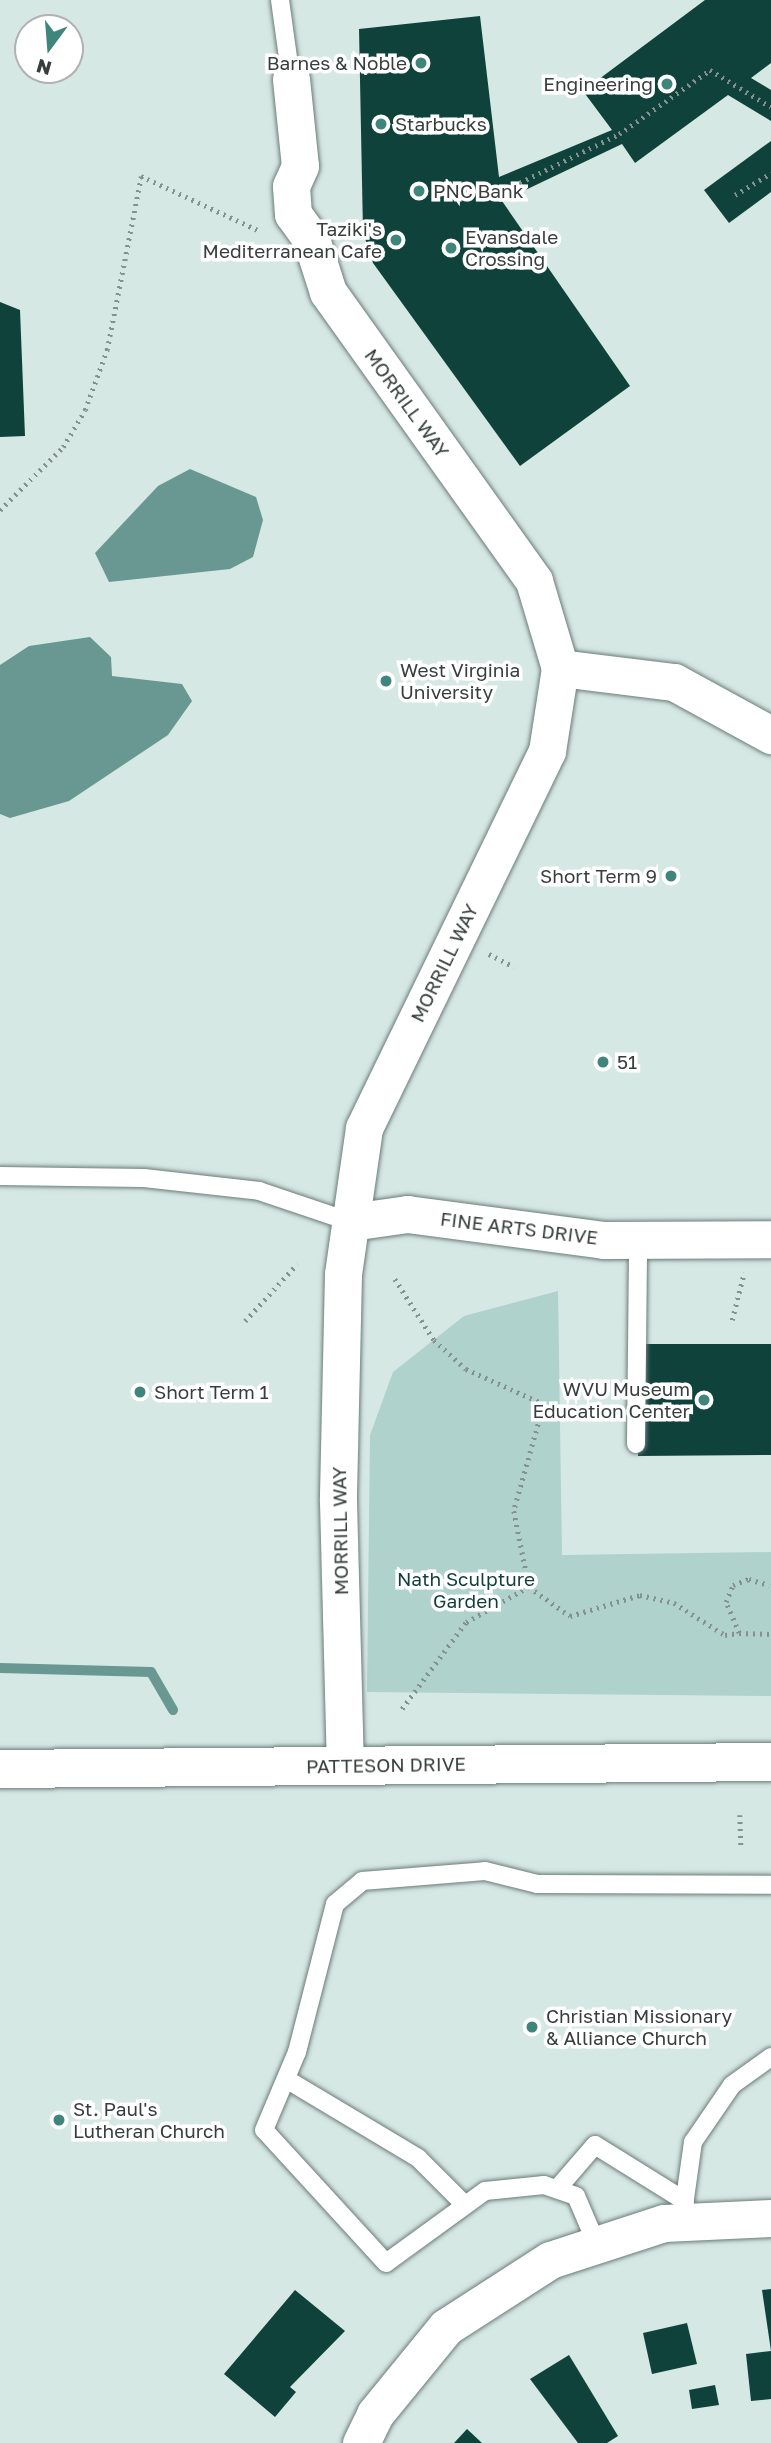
<!DOCTYPE html>
<style>
body{margin:0}
#map{position:relative;width:771px;height:2443px;overflow:hidden;background:#d6e8e4;font-family:"Golos Text",sans-serif}
div>[style]{position:absolute}
.green>*{inset:0;background:#afd2cc}
.water>*{inset:0;background:#689891}
.stream>*{height:10px;margin:-5px;padding:0 5px;transform-origin:5px;border-radius:5px;background:#689891}
.building>*{inset:0;background:#10423c}
.path>*{height:4.5px;margin-top:-2.25px;transform-origin:0;background:repeating-linear-gradient(90deg,#85918f 0 2px,transparent 0 7px)}
.roads{filter:drop-shadow(0 0 2px #6b7c79) drop-shadow(0 0 2px #6b7c79)}
.lane>*{height:18px;margin:-9px;padding:0 9px;transform-origin:9px;border-radius:9px;background:#fff}
.street>*{height:37px;margin:-18.5px;padding:0 18.5px;transform-origin:18.5px;border-radius:18.5px;background:#fff}
.primary>*{height:38px;margin:-19px;padding:0 19px;transform-origin:19px;border-radius:19px;background:#fff}
.dots>*{width:19px;height:19px;translate:-50% -50%;box-sizing:border-box;border:4px solid #fff;border-radius:50%}
span{translate:-50% -50%;white-space:nowrap;text-align:center;line-height:1.15;-webkit-text-stroke:7px #fff;paint-order:stroke}
.poi-label{font-size:19px;color:#373e3d}
.right{translate:-100% -50%;text-align:right}
.left{translate:0 -50%;text-align:left}
.street-label{font-size:19px;color:#373e3d}
.park-label{font-size:19px;color:#103e39}
.north{position:absolute;left:14px;top:14px;width:70px;height:70px;box-sizing:border-box;background:#fff;border:2px solid #afb2b1;border-radius:50%;rotate:196deg;font-size:19px;font-weight:700;line-height:28px;text-align:center;color:#373e3d}
.north::after{content:'';display:block;margin:auto;width:24px;height:32px;background:#3f857c;clip-path:polygon(50% 0,100% 100%,50% 72%,0 100%)}
</style>
<div id="map">
<div class="green">
<div style="clip-path:polygon(558px 1291px,562px 1555px,771px 1552px,771px 1696px,367px 1692px,370px 1435px,393px 1372px,464px 1316px)"></div>
</div>
<div class="water">
<div style="clip-path:polygon(190px 469px,256px 497px,263px 520px,253px 557px,230px 569px,109px 582px,95px 553px,158px 486px)"></div>
<div style="clip-path:polygon(90px 637px,111px 657px,112px 676px,182px 684px,192px 701px,168px 735px,69px 801px,10px 818px,0 814px,0 665px,29px 646px)"></div>
</div>
<div class="stream">
<div style="left:0;top:1668px;width:151px;rotate:1.5deg"></div>
<div style="left:151px;top:1672px;width:44px;rotate:59.9deg"></div>
</div>
<div class="building">
<div style="clip-path:polygon(705px 0,771px 0,771px 63px,751px 78px,771px 90px,771px 121px,728px 95px,635px 163px,622px 144px,502px 201px,630px 386px,520px 466px,373px 263px,363px 232px,359px 29px,480px 16px,499px 177px,612px 130px,583px 91px)"></div>
<div style="clip-path:polygon(771px 141px,771px 192px,729px 223px,704px 190px)"></div>
<div style="clip-path:polygon(0 302px,20px 310px,25px 436px,0 437px)"></div>
<div style="clip-path:polygon(638px 1344px,771px 1344px,771px 1455px,638px 1456px)"></div>
<div style="clip-path:polygon(771px 2289px,771px 2399px,751px 2401px,746px 2354px,771px 2351px,762px 2290px)"></div>
<div style="clip-path:polygon(295px 2290px,345px 2331px,290px 2387px,296px 2392px,275px 2417px,224px 2374px)"></div>
<div style="clip-path:polygon(687px 2323px,697px 2364px,652px 2374px,643px 2333px)"></div>
<div style="clip-path:polygon(569px 2355px,618px 2436px,607px 2443px,578px 2443px,530px 2379px)"></div>
<div style="clip-path:polygon(715px 2385px,719px 2405px,692px 2409px,689px 2390px)"></div>
<div style="clip-path:polygon(467px 2429px,482px 2443px,454px 2443px)"></div>
</div>
<div class="path">
<div style="left:501px;top:192px;width:131px;rotate:-26.2deg"></div>
<div style="left:619px;top:134px;width:111px;rotate:-35.1deg"></div>
<div style="left:710px;top:70px;width:71px;rotate:31.2deg"></div>
<div style="left:735px;top:195px;width:42px;rotate:-31.4deg"></div>
<div style="left:349px;top:234px;width:14px;rotate:-8deg"></div>
<div style="left:0;top:510px;width:89px;rotate:-45deg"></div>
<div style="left:63px;top:447px;width:43px;rotate:-59.3deg"></div>
<div style="left:85px;top:410px;width:64px;rotate:-69.9deg"></div>
<div style="left:107px;top:350px;width:177px;rotate:-78.9deg"></div>
<div style="left:141px;top:176px;width:131px;rotate:24.8deg"></div>
<div style="left:489px;top:954px;width:28px;rotate:27deg"></div>
<div style="left:395px;top:1279px;width:72px;rotate:57.4deg"></div>
<div style="left:434px;top:1340px;width:43px;rotate:42.2deg"></div>
<div style="left:466px;top:1369px;width:85px;rotate:24.2deg"></div>
<div style="left:544px;top:1404px;width:111px;rotate:105.7deg"></div>
<div style="left:514px;top:1511px;width:77px;rotate:78.8deg"></div>
<div style="left:529px;top:1587px;width:73px;rotate:150.3deg"></div>
<div style="left:466px;top:1623px;width:109px;rotate:126.5deg"></div>
<div style="left:732px;top:1320px;width:49px;rotate:-75.7deg"></div>
<div style="left:245px;top:1321px;width:77px;rotate:-47.6deg"></div>
<div style="left:529px;top:1587px;width:50px;rotate:35.3deg"></div>
<div style="left:570px;top:1616px;width:73px;rotate:-16.7deg"></div>
<div style="left:640px;top:1595px;width:35px;rotate:13deg"></div>
<div style="left:674px;top:1603px;width:60px;rotate:32.1deg"></div>
<div style="left:725px;top:1635px;width:14px;rotate:-8deg"></div>
<div style="left:739px;top:1633px;width:34px;rotate:-113deg"></div>
<div style="left:726px;top:1602px;width:18px;rotate:-68deg"></div>
<div style="left:733px;top:1585px;width:17px;rotate:-21deg"></div>
<div style="left:749px;top:1579px;width:21px;rotate:17deg"></div>
<div style="left:739px;top:1633px;width:32px;rotate:2deg"></div>
<div style="left:740px;top:1815px;width:32px;rotate:88deg"></div>
</div>
<div class="roads">
<div class="lane">
<div style="left:280px;top:0;width:80px;rotate:82.1deg"></div>
<div style="left:0;top:1176px;width:144px;rotate:0.8deg"></div>
<div style="left:144px;top:1178px;width:116px;rotate:6.4deg"></div>
<div style="left:259px;top:1191px;width:97px;rotate:18.6deg"></div>
<div style="left:636px;top:1444px;width:206px;rotate:-89.4deg"></div>
<div style="left:286px;top:2079px;width:154px;rotate:30.9deg"></div>
<div style="left:418px;top:2158px;width:66px;rotate:45deg"></div>
<div style="left:557px;top:2189px;width:58px;rotate:-49.2deg"></div>
<div style="left:595px;top:2145px;width:106px;rotate:31.9deg"></div>
<div style="left:682px;top:2220px;width:79px;rotate:-82deg"></div>
<div style="left:693px;top:2142px;width:69px;rotate:-55.6deg"></div>
<div style="left:732px;top:2085px;width:48px;rotate:-35.7deg"></div>
<div style="left:597px;top:2245px;width:53px;rotate:-113.2deg"></div>
<div style="left:576px;top:2196px;width:34px;rotate:-161deg"></div>
<div style="left:544px;top:2185px;width:59px;rotate:174.2deg"></div>
<div style="left:485px;top:2191px;width:122px;rotate:144deg"></div>
<div style="left:386px;top:2263px;width:180px;rotate:-132.5deg"></div>
<div style="left:264px;top:2130px;width:85px;rotate:-67.1deg"></div>
<div style="left:297px;top:2052px;width:153px;rotate:-75.6deg"></div>
<div style="left:335px;top:1904px;width:35px;rotate:-40deg"></div>
<div style="left:362px;top:1881px;width:123px;rotate:-4.6deg"></div>
<div style="left:485px;top:1871px;width:54px;rotate:14deg"></div>
<div style="left:537px;top:1884px;width:234px;rotate:0.2deg"></div>
</div>
<div class="street">
<div style="left:291px;top:79px;width:87px;rotate:84.1deg"></div>
<div style="left:300px;top:166px;width:22px;rotate:114deg"></div>
<div style="left:291px;top:186px;width:28px;rotate:86deg"></div>
<div style="left:293px;top:214px;width:31px;rotate:54deg"></div>
<div style="left:311px;top:239px;width:56px;rotate:72.2deg"></div>
<div style="left:328px;top:292px;width:355px;rotate:54.5deg"></div>
<div style="left:534px;top:581px;width:91px;rotate:73.4deg"></div>
<div style="left:560px;top:668px;width:84px;rotate:98.9deg"></div>
<div style="left:547px;top:751px;width:419px;rotate:115.9deg"></div>
<div style="left:364px;top:1128px;width:148px;rotate:98.2deg"></div>
<div style="left:343px;top:1274px;width:227px;rotate:91.3deg"></div>
<div style="left:338px;top:1501px;width:265px;rotate:88.5deg"></div>
<div style="left:560px;top:668px;width:115px;rotate:7deg"></div>
<div style="left:674px;top:682px;width:111px;rotate:28.7deg"></div>
<div style="left:351px;top:1222px;width:57px;rotate:-8.1deg"></div>
<div style="left:407px;top:1214px;width:199px;rotate:7.5deg"></div>
<div style="left:604px;top:1240px;width:167px;rotate:-0.3deg"></div>
<div style="left:361px;top:2443px;width:32px;rotate:-64deg"></div>
<div style="left:375px;top:2414px;width:112px;rotate:-50.8deg"></div>
<div style="left:446px;top:2327px;width:124px;rotate:-32.8deg"></div>
<div style="left:550px;top:2260px;width:120px;rotate:-18deg"></div>
<div style="left:664px;top:2223px;width:107px;rotate:-2.7deg"></div>
</div>
<div class="primary">
<div style="left:0;top:1769px;width:771px;rotate:-0.52deg"></div>
</div>
</div>
<div class="dots">
<div style="left:421px;top:63px;background:#3f857c"></div>
<div style="left:667px;top:84px;background:#3f857c"></div>
<div style="left:381px;top:124px;background:#3f857c"></div>
<div style="left:419px;top:191px;background:#3f857c"></div>
<div style="left:396px;top:240px;background:#3f857c"></div>
<div style="left:451px;top:248px;background:#3f857c"></div>
<div style="left:386px;top:681px;background:#3f857c"></div>
<div style="left:671px;top:876px;background:#3f857c"></div>
<div style="left:603px;top:1062px;background:#3f857c"></div>
<div style="left:140px;top:1392px;background:#3f857c"></div>
<div style="left:704px;top:1400px;background:#3f857c"></div>
<div style="left:532px;top:2027px;background:#3f857c"></div>
<div style="left:59px;top:2120px;background:#3f857c"></div>
</div>
<div class="poi-label">
<span class="right" style="left:407px;top:63px">Barnes &amp; Noble</span>
<span class="right" style="left:653px;top:84px">Engineering</span>
<span class="left" style="left:395px;top:124px">Starbucks</span>
<span class="left" style="left:433px;top:191px">PNC Bank</span>
<span class="right" style="left:382px;top:240px">Taziki's<br>Mediterranean Cafe</span>
<span class="left" style="left:465px;top:248px">Evansdale<br>Crossing</span>
<span class="left" style="left:400px;top:681px">West Virginia<br>University</span>
<span class="right" style="left:657px;top:876px">Short Term 9</span>
<span class="left" style="left:617px;top:1062px">51</span>
<span class="right" style="left:690px;top:1400px">WVU Museum<br>Education Center</span>
<span class="left" style="left:154px;top:1392px">Short Term 1</span>
<span class="left" style="left:546px;top:2027px">Christian Missionary<br>&amp; Alliance Church</span>
<span class="left" style="left:73px;top:2120px">St. Paul's<br>Lutheran Church</span>
</div>
<div class="street-label">
<span style="left:407px;top:403px;rotate:54deg">MORRILL WAY</span>
<span style="left:444px;top:963px;rotate:-64deg">MORRILL WAY</span>
<span style="left:519px;top:1228px;rotate:7deg">FINE ARTS DRIVE</span>
<span style="left:340px;top:1531px;rotate:-91deg">MORRILL WAY</span>
<span style="left:386px;top:1765px;rotate:-1deg">PATTESON DRIVE</span>
</div>
<div class="park-label">
<span style="left:466px;top:1590px">Nath Sculpture<br>Garden</span>
</div>
<div class="north">N</div>
</div>
